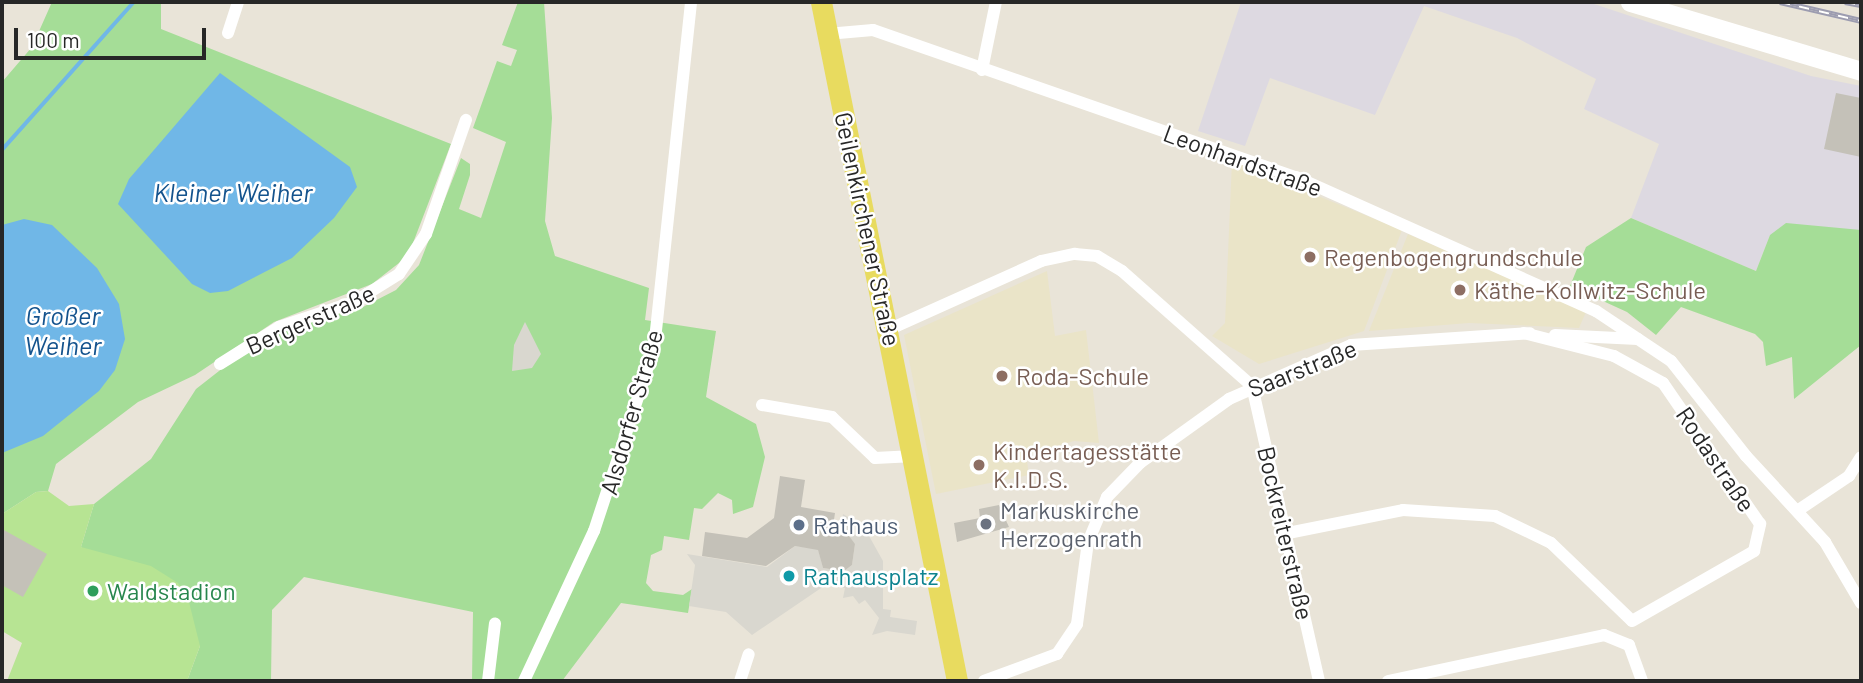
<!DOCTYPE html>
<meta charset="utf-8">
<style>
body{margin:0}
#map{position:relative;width:1863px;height:683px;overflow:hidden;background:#e9e4d8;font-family:Barlow,sans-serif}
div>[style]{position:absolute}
.industrial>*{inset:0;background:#ddd9e1}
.education>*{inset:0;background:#eae4c8}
.green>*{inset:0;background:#a5dd97}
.pitch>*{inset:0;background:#b7e493}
.plaza>*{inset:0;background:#d9d7cf}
.water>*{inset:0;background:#70b7e7}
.stream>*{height:3.5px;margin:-1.75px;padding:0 1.75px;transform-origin:1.75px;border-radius:1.75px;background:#70b7e7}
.building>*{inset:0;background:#c4c1b8}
.street>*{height:12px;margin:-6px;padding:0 6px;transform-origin:6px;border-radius:6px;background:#fff}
.secondary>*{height:19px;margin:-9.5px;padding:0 9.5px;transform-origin:9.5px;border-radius:9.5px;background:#fff}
.primary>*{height:21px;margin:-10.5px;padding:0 10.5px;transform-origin:10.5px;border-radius:10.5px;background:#e8db5f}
.rail>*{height:6px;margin-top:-3px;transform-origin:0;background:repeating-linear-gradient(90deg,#fff 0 10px,#9c9cb0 0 20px);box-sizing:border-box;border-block:2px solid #9c9cb0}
.dots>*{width:19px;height:19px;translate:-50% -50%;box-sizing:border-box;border:4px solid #fff;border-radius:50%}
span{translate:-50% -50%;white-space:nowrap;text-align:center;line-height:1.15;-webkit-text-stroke:5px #fff;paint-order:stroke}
.street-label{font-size:24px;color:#272727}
.education-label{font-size:24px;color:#785e54}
.left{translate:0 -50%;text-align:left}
.worship-label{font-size:24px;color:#5b616d}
.service-label{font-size:24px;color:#4e5e75}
.culture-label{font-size:24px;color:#0d838f}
.leisure-label{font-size:24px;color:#27864d}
.water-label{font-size:26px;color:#14538d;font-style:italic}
.frame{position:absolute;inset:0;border:4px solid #272727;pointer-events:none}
.scale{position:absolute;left:14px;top:28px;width:192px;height:32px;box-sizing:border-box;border:4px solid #272727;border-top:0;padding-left:9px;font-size:21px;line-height:24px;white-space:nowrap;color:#272727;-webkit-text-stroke:5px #fff;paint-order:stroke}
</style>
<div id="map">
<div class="industrial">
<div style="clip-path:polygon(1241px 2px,1588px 2px,1811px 76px,1861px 86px,1861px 231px,1770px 235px,1756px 271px,1631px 218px,1659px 144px,1584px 109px,1596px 79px,1517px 38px,1424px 6px,1375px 115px,1270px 78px,1245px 146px,1198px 131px)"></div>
</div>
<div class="education">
<div style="clip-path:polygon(1232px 161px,1402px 230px,1364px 331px,1259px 364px,1212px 336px,1225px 323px)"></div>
<div style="clip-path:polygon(1408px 234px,1586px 312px,1579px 328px,1469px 323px,1369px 331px)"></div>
<div style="clip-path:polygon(1047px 271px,1055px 336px,1086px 330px,1099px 443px,1074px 441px,1026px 455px,1029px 475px,936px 494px,904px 335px)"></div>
</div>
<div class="green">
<div style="clip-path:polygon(52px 2px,161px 2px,161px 29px,451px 144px,408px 256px,372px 284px,274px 322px,195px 375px,138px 402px,56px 464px,48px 491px,36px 492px,2px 514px,2px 82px,32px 47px)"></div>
<div style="clip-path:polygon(518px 2px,544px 2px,552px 118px,545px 221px,555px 256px,649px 288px,645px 320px,716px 331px,706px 397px,756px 424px,765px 457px,753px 507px,733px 514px,732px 500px,718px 493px,702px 509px,694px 508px,689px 540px,664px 536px,662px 550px,651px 555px,646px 583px,653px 591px,683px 595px,692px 589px,688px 613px,621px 603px,562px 681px,472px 681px,473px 612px,304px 577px,272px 610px,271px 681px,187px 681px,200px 646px,81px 547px,94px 504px,151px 459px,196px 389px,242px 353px,294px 325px,361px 308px,396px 290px,419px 265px,461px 158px,470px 164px,470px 175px,459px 209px,481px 218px,506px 142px,473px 128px,497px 61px,511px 66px,517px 50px,502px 45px)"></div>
<div style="clip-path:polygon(1631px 218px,1756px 271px,1770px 235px,1786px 223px,1861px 230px,1861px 345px,1794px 399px,1792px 357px,1766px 366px,1763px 342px,1755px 334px,1681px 307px,1656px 335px,1627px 312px,1570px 286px,1586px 247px)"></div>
</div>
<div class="pitch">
<div style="clip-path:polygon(48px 491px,69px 506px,94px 504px,81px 547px,151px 566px,178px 583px,188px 598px,200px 646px,187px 681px,7px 681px,22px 643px,2px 631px,2px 514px,36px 492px)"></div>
</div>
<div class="plaza">
<div style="clip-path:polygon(525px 322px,541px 354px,532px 368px,512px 371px,514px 345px)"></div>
<div style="clip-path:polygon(843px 514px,864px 527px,883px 561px,883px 609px,891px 610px,890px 617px,917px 621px,915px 635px,887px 631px,872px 635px,879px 618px,865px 600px,859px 604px,853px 596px,843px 598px,845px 588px,827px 584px,752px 635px,726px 612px,689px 606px,695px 565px,687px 554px,767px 567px,795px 546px,818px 549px,823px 568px,844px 571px,852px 565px,855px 544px,840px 534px)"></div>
</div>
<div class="water">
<div style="clip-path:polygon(220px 73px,350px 167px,357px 187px,334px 218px,292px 258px,228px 291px,210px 293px,192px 284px,118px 204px,129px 179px)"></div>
<div style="clip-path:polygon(24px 219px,52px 225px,97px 268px,119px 304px,125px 339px,115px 370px,99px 391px,43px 436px,2px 453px,2px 225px)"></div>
</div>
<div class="stream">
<div style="left:2px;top:150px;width:198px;rotate:-48.3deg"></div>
</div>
<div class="building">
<div style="clip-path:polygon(1836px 93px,1861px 98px,1861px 157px,1824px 149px)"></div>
<div style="clip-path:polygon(780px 476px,805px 480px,801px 507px,835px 513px,832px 533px,849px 536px,855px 544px,852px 565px,844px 571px,823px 568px,818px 550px,795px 546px,766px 566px,702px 556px,705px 532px,747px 538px,774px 518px)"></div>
<div style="clip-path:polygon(999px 505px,1009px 527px,957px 542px,954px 523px,980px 518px,979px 509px)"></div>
<div style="clip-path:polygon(2px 529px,47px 554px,23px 597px,2px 585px)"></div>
</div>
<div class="street">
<div style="left:228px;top:33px;width:33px;rotate:-72deg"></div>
<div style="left:827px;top:34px;width:46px;rotate:-5deg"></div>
<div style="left:873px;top:30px;width:448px;rotate:19.2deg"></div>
<div style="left:1296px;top:177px;width:329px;rotate:24.1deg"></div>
<div style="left:1596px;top:311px;width:90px;rotate:33.7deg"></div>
<div style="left:1671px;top:361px;width:121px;rotate:51.7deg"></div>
<div style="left:1746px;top:456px;width:117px;rotate:47.4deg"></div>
<div style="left:1825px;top:542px;width:71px;rotate:59.5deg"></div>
<div style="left:982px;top:70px;width:69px;rotate:-78.4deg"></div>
<div style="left:890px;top:329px;width:166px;rotate:-24.2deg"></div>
<div style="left:1041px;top:261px;width:35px;rotate:-12deg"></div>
<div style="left:1075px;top:254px;width:22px;rotate:5deg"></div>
<div style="left:1097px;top:256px;width:29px;rotate:31deg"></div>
<div style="left:1122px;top:271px;width:174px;rotate:41.5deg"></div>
<div style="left:1252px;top:386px;width:303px;rotate:77.2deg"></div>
<div style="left:1555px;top:335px;width:83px;rotate:2.8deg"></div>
<div style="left:220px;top:364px;width:70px;rotate:-32.1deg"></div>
<div style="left:279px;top:327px;width:79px;rotate:-18.4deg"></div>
<div style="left:354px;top:302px;width:53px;rotate:-31.9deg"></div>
<div style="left:399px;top:274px;width:48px;rotate:-56deg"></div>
<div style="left:426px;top:234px;width:121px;rotate:-70.7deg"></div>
<div style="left:762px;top:405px;width:71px;rotate:9.7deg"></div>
<div style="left:832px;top:417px;width:59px;rotate:43.6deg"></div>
<div style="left:875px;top:458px;width:39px;rotate:-3deg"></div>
<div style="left:1797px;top:511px;width:63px;rotate:-33.9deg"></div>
<div style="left:1849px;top:476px;width:22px;rotate:-58deg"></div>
<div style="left:1288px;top:533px;width:117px;rotate:-11.3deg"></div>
<div style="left:1403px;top:510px;width:92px;rotate:3.7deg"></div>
<div style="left:1495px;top:516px;width:62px;rotate:25.7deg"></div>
<div style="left:1551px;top:543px;width:112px;rotate:43.9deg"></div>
<div style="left:1632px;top:621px;width:141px;rotate:-29.8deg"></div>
<div style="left:1754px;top:551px;width:28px;rotate:-77deg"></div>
<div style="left:1760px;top:524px;width:171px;rotate:-124.5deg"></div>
<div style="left:1663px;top:383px;width:56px;rotate:-151.1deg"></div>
<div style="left:1614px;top:356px;width:93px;rotate:-165.7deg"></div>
<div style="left:488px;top:681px;width:58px;rotate:-83.1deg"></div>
<div style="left:524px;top:681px;width:166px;rotate:-65deg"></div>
<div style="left:594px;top:531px;width:192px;rotate:-71.8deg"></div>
<div style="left:654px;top:349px;width:349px;rotate:-83.9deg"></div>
<div style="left:740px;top:681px;width:28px;rotate:-72deg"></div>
<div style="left:984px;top:681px;width:78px;rotate:-20.3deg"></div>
<div style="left:1057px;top:654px;width:36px;rotate:-56deg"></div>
<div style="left:1077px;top:624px;width:83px;rotate:-82.4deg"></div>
<div style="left:1088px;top:542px;width:49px;rotate:-67.1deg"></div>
<div style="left:1107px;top:497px;width:47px;rotate:-45.9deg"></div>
<div style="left:1140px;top:463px;width:110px;rotate:-35.7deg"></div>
<div style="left:1229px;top:399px;width:133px;rotate:-23.9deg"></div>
<div style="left:1351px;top:345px;width:179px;rotate:-3.8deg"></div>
<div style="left:1388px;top:681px;width:221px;rotate:-12deg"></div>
<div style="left:1604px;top:635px;width:27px;rotate:22deg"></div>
<div style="left:1629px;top:645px;width:38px;rotate:70deg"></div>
</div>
<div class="secondary">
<div style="left:1630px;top:2px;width:241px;rotate:16.6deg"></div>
</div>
<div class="primary">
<div style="left:821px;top:2px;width:692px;rotate:78.67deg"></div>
</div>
<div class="rail">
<div style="left:1780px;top:2px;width:83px;rotate:13.2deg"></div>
<div style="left:1845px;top:2px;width:16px;rotate:11deg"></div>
</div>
<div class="dots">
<div style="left:1310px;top:257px;background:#8d6e63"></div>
<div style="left:1460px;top:290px;background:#8d6e63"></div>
<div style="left:1002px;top:376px;background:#8d6e63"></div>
<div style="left:979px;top:465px;background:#8d6e63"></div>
<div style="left:986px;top:524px;background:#6b7280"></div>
<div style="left:799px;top:525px;background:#5c6f8a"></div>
<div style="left:789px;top:576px;background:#0f9aa8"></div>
<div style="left:93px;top:591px;background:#2e9e5b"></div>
</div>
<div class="street-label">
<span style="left:1243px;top:160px;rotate:20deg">Leonhardstraße</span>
<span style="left:868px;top:229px;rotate:78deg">Geilenkirchener Straße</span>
<span style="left:310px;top:319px;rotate:-24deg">Bergerstraße</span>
<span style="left:1302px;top:368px;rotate:-22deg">Saarstraße</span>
<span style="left:631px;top:412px;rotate:-74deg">Alsdorfer Straße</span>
<span style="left:1716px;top:459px;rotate:56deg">Rodastraße</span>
<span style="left:1286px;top:533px;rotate:77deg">Bockreiterstraße</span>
</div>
<div class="education-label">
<span class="left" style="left:1324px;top:257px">Regenbogengrundschule</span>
<span class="left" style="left:1474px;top:290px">Käthe-Kollwitz-Schule</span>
<span class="left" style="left:1016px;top:376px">Roda-Schule</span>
<span class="left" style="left:993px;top:465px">Kindertagesstätte<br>K.I.D.S.</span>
</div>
<div class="worship-label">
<span class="left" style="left:1000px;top:524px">Markuskirche<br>Herzogenrath</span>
</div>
<div class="service-label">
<span class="left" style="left:813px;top:525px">Rathaus</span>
</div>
<div class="culture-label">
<span class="left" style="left:803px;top:576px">Rathausplatz</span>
</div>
<div class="leisure-label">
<span class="left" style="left:107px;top:591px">Waldstadion</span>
</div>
<div class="water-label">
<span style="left:233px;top:192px">Kleiner Weiher</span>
<span style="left:63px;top:330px">Großer<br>Weiher</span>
</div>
<div class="frame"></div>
<div class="scale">100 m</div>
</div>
